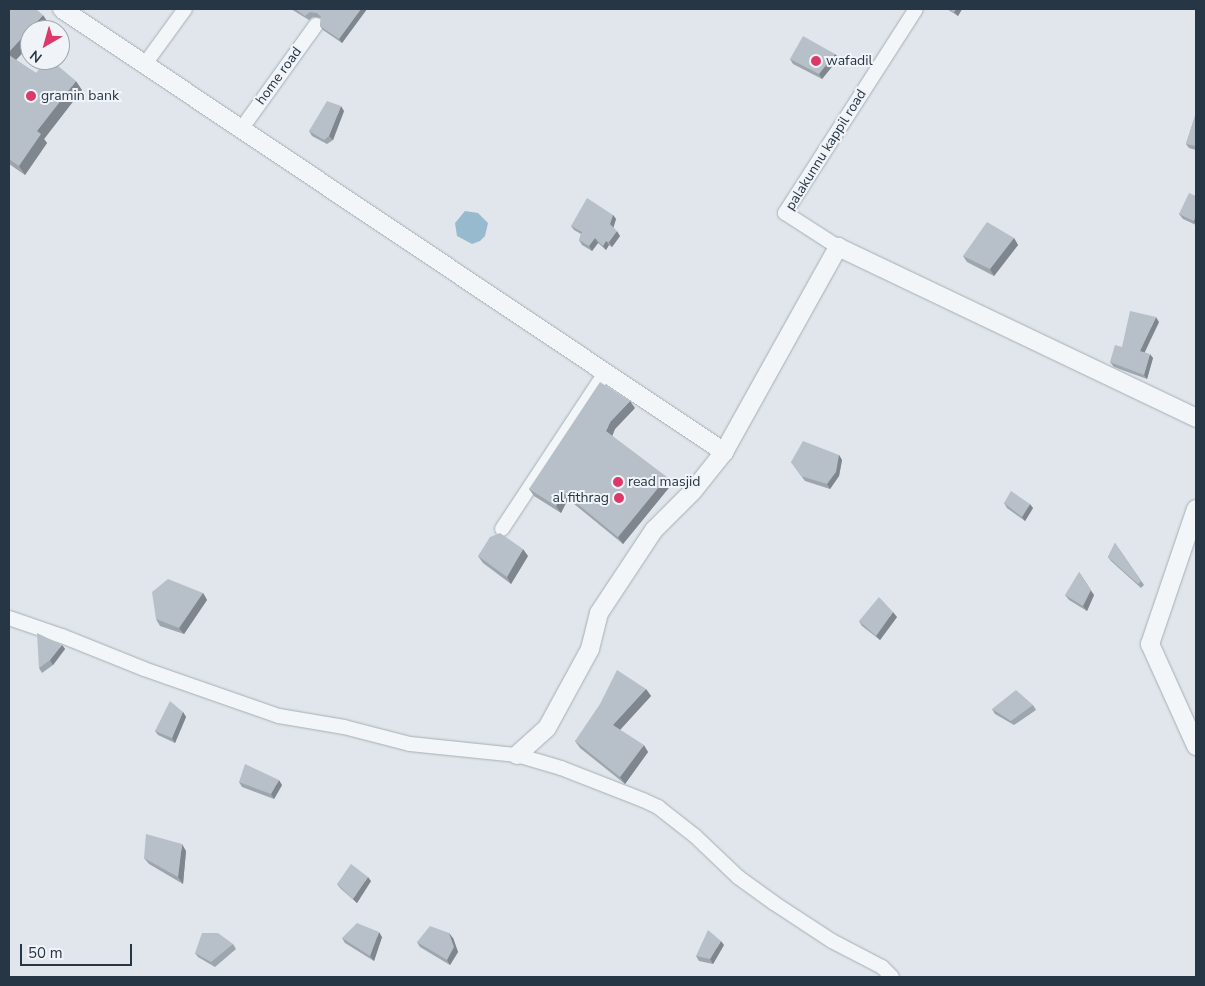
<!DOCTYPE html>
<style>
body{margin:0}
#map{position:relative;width:1205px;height:986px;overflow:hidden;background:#e0e6eb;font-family:"Nunito Sans",sans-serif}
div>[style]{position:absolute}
.water>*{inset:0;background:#97bace}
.roads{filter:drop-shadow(0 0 1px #a5aeb6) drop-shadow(0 0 1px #a5aeb6)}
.minor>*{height:14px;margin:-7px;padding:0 7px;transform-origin:7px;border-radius:7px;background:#f3f6f8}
.tertiary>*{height:18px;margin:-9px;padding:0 9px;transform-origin:9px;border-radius:9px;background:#f3f6f8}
.wall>*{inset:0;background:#9da5ad}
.shaded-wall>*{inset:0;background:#80868d}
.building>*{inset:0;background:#b7c0c9}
.dots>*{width:14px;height:14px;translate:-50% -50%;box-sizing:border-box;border:2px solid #f0f4f8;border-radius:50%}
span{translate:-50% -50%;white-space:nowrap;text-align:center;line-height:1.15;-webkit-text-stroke:4px #f0f4f8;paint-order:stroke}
.poi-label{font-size:14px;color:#273644}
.left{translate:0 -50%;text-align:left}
.right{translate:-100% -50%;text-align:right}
.street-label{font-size:14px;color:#273644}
.frame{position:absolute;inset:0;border:10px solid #273644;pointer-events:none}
.north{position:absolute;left:20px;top:20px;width:50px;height:50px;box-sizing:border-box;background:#f0f4f8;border:1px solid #a0a8b0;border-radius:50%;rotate:218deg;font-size:14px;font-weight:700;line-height:20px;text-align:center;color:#273644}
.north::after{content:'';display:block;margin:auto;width:18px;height:22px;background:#dc396a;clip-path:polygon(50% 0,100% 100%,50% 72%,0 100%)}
.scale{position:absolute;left:20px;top:944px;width:112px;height:22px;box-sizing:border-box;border:2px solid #273644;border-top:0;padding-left:6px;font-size:15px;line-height:18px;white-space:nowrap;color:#273644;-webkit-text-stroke:4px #f0f4f8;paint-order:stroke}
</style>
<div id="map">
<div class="water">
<div style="clip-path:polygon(465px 211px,478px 213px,488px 223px,485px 236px,480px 241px,472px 244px,457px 236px,455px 223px)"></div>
</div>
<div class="roads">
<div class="minor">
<div style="left:145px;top:64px;width:68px;rotate:-54deg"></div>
<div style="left:242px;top:128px;width:127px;rotate:-54.3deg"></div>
<div style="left:838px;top:247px;width:63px;rotate:-147.3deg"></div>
<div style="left:785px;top:213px;width:242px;rotate:-57.3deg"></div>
<div style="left:502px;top:529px;width:187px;rotate:-56.6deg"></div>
<div style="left:9px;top:618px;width:56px;rotate:18.8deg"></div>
<div style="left:62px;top:636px;width:88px;rotate:21.9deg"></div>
<div style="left:144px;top:669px;width:143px;rotate:19.2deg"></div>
<div style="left:279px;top:716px;width:66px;rotate:9.6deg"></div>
<div style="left:344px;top:727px;width:68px;rotate:14.4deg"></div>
<div style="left:410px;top:744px;width:108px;rotate:5.9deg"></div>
<div style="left:517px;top:755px;width:46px;rotate:16.5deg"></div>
<div style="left:561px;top:768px;width:88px;rotate:21.3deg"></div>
<div style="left:643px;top:800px;width:17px;rotate:25deg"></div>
<div style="left:658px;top:807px;width:47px;rotate:38.1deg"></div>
<div style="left:695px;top:836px;width:59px;rotate:43.6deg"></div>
<div style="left:738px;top:877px;width:44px;rotate:35.8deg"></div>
<div style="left:774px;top:903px;width:69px;rotate:33.2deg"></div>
<div style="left:832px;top:941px;width:56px;rotate:27.5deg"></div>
<div style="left:882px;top:967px;width:14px;rotate:45deg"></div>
</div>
<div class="tertiary">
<div style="left:62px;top:9px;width:797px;rotate:33.79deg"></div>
<div style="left:724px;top:452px;width:235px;rotate:-60.9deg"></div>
<div style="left:838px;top:247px;width:397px;rotate:25.5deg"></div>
<div style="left:1196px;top:509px;width:143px;rotate:108.8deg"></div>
<div style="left:1150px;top:644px;width:112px;rotate:65.7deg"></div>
<div style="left:517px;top:755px;width:40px;rotate:-42deg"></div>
<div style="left:547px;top:728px;width:90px;rotate:-61.4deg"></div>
<div style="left:590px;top:649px;width:37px;rotate:-76deg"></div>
<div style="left:599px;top:613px;width:100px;rotate:-56.5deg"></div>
<div style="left:654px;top:530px;width:55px;rotate:-45deg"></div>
<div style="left:693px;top:491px;width:50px;rotate:-51.5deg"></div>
</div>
</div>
<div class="wall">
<div style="clip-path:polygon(9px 9px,49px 24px,44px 30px,30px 30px,30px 45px,16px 60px,36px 73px,82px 90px,44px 139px,47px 143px,25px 175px,9px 164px)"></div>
<div style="clip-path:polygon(291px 9px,367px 9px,342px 43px,323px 30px,320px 26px,321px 18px,313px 17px,309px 20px)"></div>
<div style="clip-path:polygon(947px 9px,962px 9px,958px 16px)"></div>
<div style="clip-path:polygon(839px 58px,822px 79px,793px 64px,790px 59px)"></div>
<div style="clip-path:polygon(344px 111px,333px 140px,327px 144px,312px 136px,309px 131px)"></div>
<div style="clip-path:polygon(1196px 113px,1196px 150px,1189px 148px,1186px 144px)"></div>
<div style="clip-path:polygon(1196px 196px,1196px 225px,1183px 219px,1179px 214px)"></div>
<div style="clip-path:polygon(613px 215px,616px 219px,613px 228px,620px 236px,612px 247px,609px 245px,606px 250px,598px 243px,592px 251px,582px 245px,579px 240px,581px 234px,574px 230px,571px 226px)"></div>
<div style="clip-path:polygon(1014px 238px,1018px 245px,994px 276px,967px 262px,963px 256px)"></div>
<div style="clip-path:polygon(1159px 322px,1144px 352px,1153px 358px,1147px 379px,1114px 367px,1110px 362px,1122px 347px)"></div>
<div style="clip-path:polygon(635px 408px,615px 429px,612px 436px,672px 484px,623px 544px,568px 499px,561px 513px,534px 496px,529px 489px)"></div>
<div style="clip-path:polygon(839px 455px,842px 460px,839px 476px,830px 489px,805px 481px,791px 462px)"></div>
<div style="clip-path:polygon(1004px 503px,1033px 508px,1025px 521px,1007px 508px)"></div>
<div style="clip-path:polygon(1115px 543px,1144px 585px,1141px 588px,1111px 561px,1108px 557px)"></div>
<div style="clip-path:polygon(478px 556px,528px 556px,511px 584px,483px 563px)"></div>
<div style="clip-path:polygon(203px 593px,207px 600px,184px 634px,160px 626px,156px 619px)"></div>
<div style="clip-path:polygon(1065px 595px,1094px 595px,1087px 611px,1069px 600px)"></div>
<div style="clip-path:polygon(897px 617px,880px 640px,862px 626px,859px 621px)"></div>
<div style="clip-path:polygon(62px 645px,65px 649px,53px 665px,42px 673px,39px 668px)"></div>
<div style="clip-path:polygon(646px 689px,651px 696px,620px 730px,648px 752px,625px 784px,580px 748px,575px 741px)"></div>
<div style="clip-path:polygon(1033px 705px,1036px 710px,1014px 725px,995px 714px,992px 709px)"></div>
<div style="clip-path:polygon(183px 712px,186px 717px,175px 743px,158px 735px,155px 731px)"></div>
<div style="clip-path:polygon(239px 782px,282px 785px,274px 799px,242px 787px)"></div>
<div style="clip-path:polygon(186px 851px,183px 884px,149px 864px,144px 858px)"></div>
<div style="clip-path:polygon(371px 881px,357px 903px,340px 888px,337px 884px)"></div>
<div style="clip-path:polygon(382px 937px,374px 961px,345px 943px,342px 938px)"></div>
<div style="clip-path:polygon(453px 938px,458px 952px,450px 965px,420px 947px,417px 942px)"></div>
<div style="clip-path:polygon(233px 944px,236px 949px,215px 967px,198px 957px,195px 953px)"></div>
<div style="clip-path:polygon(724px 945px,713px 964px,699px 961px,696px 956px)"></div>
</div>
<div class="shaded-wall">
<div style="clip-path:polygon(361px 9px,367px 9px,342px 43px,339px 39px)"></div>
<div style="clip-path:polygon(956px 9px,962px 9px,958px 16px,954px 12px)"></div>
<div style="clip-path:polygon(43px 15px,49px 24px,44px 30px,30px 30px,30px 45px,13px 63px,9px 56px,9px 52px)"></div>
<div style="clip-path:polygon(835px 54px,839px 58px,822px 79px,819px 74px)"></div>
<div style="clip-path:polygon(76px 81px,82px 90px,44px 139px,47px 143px,25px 175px,19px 166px,37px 131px)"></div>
<div style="clip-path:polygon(341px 106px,344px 111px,333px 140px,329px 136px)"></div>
<div style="clip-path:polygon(1196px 214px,1196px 225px,1194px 221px)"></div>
<div style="clip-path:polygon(613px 215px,616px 219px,613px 229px,610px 224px)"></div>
<div style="clip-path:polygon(617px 231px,620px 236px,612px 247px,609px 242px)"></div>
<div style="clip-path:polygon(595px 238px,598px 243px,592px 251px,589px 246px)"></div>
<div style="clip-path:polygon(1014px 238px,1018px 245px,994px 276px,990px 269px)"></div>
<div style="clip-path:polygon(606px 241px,609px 245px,606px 250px,603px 246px)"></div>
<div style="clip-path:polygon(1156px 317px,1159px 322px,1143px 356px,1140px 351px)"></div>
<div style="clip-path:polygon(1150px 354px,1153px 358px,1147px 379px,1144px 375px)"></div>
<div style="clip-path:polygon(630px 401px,635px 408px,615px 429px,611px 439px,606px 431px,610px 422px)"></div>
<div style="clip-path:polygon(839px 455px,842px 460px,839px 476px,830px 489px,827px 484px)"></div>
<div style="clip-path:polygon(667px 477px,672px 484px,623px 544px,618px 537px)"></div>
<div style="clip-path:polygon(563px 492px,568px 499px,561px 513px,556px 506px)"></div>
<div style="clip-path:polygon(1030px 504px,1033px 508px,1025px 521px,1022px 517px)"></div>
<div style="clip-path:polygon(523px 549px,528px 556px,511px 584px,507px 577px)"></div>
<div style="clip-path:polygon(1079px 572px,1094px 595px,1087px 611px,1083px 606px)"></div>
<div style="clip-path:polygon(203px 593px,207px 600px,184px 634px,179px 628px)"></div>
<div style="clip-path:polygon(893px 612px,897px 617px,880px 640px,876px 636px)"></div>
<div style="clip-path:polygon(62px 645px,65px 649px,53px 665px,50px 660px)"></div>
<div style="clip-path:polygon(646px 689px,651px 696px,618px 732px,613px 725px)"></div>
<div style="clip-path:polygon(183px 712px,186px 717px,175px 743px,172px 738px)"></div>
<div style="clip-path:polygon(644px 745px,648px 752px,625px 784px,620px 777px)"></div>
<div style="clip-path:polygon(279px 780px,282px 785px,274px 799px,271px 794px)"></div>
<div style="clip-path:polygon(182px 844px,186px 851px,183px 884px,178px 877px)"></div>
<div style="clip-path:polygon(368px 877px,371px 881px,357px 903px,353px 899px)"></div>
<div style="clip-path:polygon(379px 932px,382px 937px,374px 961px,370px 956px)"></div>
<div style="clip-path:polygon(449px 933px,453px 938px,458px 952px,450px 965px,447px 960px)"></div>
<div style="clip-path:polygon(721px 941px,724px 945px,713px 964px,710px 959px)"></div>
</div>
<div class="building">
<div style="clip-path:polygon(9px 9px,36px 9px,43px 15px,9px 52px)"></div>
<div style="clip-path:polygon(295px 9px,361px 9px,339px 39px,320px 26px,321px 17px,317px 13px,310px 12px,305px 16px)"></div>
<div style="clip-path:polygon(950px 9px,956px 9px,954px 12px)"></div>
<div style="clip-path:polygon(803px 36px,835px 54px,819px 74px,790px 59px)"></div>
<div style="clip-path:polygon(9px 55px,36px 73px,46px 60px,51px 60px,76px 81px,37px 131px,41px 134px,19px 166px,9px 159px)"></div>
<div style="clip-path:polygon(327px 101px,341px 106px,329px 136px,324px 140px,309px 131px)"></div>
<div style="clip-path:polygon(1196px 113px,1196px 146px,1186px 144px)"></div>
<div style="clip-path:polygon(1189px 193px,1196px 196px,1196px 214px,1194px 221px,1179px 214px)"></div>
<div style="clip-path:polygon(587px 198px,613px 215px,610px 224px,617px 231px,609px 242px,606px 241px,603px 246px,595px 238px,589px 246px,579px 240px,582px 232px,571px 226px)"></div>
<div style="clip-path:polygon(987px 222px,1014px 238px,990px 269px,963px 256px)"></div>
<div style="clip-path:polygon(1130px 311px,1156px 317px,1140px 351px,1150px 354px,1144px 375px,1110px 362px,1115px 345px,1122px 347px)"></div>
<div style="clip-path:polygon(600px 382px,630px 401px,610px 422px,606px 431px,667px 477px,618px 537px,563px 492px,556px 506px,529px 489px)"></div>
<div style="clip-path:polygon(803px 441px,839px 455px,836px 472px,827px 484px,801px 476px,791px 462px)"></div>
<div style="clip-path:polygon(1011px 491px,1030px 504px,1022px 517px,1004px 503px)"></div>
<div style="clip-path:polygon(500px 533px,523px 549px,507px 577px,478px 556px,490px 537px)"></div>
<div style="clip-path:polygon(1115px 543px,1141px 581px,1138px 584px,1108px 557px)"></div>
<div style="clip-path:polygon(1079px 572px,1091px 590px,1083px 606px,1065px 595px)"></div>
<div style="clip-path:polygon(168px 579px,203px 593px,179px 628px,156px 619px,152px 592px)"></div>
<div style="clip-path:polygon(879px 597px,893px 612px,876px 636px,859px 621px)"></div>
<div style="clip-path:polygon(37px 633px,62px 645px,50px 660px,39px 668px)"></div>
<div style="clip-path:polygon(617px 670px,646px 689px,613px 725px,644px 745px,620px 777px,575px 741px,600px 704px)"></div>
<div style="clip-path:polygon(1016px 690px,1033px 705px,1011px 721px,992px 709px)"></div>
<div style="clip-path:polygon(170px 701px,183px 712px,172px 738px,155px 731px)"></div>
<div style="clip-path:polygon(245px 764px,279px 780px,271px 794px,239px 782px)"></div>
<div style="clip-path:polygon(146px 834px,182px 844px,178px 877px,144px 858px)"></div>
<div style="clip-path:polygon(351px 864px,368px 877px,353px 899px,337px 884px)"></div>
<div style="clip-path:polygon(357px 923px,379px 932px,370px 956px,342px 938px)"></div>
<div style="clip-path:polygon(430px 926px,449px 933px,454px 947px,447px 960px,417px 942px)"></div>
<div style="clip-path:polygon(708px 930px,721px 941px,710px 959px,696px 956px)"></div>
<div style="clip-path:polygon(202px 933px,218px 933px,233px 944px,211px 962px,195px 953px)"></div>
</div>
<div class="dots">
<div style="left:816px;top:61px;background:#dc396a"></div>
<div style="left:31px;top:96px;background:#dc396a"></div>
<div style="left:618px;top:482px;background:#dc396a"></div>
<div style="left:619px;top:498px;background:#dc396a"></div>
</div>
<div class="poi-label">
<span class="left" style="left:826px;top:61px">wafadil</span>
<span class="left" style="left:41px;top:96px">gramin bank</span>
<span class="left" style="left:628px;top:482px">read masjid</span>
<span class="right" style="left:609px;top:498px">al fithrag</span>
</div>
<div class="street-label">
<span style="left:279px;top:76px;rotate:-54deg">home road</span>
<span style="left:826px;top:150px;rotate:-58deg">palakunnu kappil road</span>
</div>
<div class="frame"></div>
<div class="north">N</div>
<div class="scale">50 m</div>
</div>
